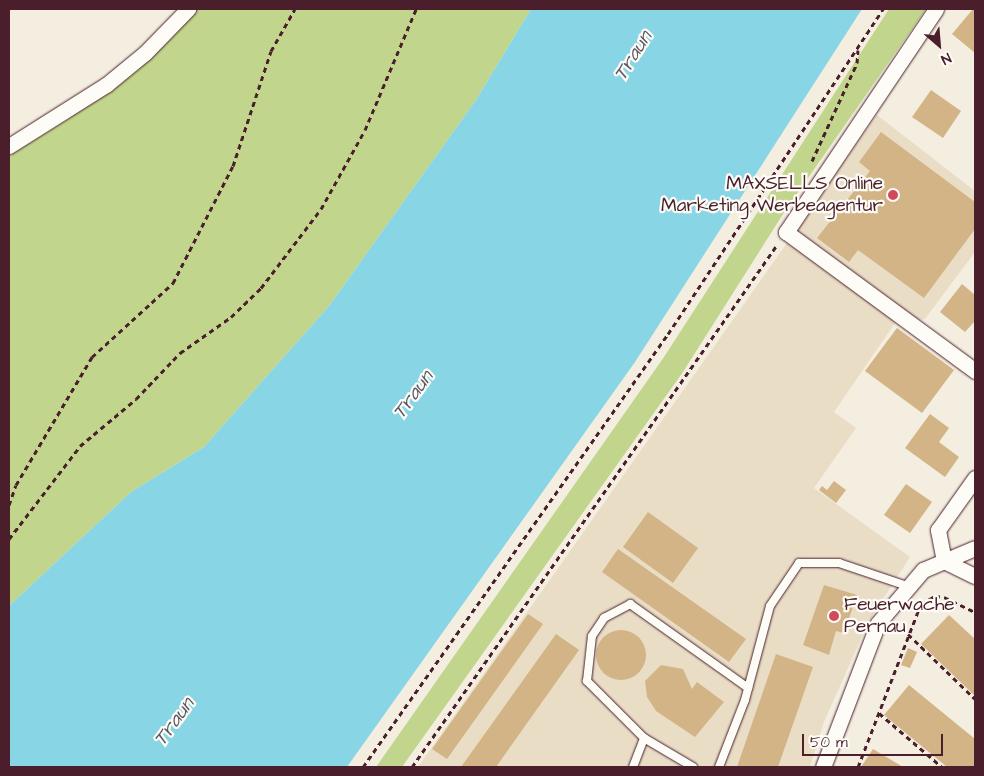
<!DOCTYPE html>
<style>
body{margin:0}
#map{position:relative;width:984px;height:776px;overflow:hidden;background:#f4eee1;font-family:"Architects Daughter",sans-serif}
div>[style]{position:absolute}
.built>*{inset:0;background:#eaddc6}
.green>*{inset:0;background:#c1d68c}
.water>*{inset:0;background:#87d5e5}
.building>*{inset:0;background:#d2b487}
.round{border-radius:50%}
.path>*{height:3px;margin-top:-1.5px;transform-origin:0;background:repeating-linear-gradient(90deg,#4a1f2b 0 5px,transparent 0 9px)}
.roads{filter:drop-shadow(0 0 1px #4a1f2b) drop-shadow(0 0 1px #4a1f2b)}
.lane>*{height:8px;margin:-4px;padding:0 4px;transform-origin:4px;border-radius:4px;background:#fdfcf7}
.street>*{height:15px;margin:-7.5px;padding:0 7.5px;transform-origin:7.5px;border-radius:7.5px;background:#fdfcf7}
.dots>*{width:14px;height:14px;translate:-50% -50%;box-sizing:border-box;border:2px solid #fdfcf7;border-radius:50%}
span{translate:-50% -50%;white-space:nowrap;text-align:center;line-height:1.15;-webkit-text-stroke:4.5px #fdfcf7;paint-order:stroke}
.poi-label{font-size:19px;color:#4a1f2b}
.right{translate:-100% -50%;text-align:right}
.left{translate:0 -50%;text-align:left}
.water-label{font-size:20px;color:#5c5663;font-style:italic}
.frame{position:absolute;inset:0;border:10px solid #4a1f2b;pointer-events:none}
.north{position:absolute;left:914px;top:20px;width:50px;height:50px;-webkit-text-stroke:4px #fdfcf7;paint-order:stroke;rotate:153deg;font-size:14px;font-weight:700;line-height:20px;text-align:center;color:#4a1f2b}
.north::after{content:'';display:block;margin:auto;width:18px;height:22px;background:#4a1f2b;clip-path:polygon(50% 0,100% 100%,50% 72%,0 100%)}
.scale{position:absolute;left:802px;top:734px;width:141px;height:22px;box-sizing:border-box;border:2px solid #4a1f2b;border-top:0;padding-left:6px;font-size:15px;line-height:18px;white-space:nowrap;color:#4a1f2b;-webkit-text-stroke:4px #fdfcf7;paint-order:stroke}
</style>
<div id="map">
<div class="built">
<div style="clip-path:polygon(877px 115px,975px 191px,975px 252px,925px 319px,895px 323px,834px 412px,856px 428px,814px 488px,910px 557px,869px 621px,824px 722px,810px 767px,418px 767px)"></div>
</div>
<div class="green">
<div style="clip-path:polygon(190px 9px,531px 9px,476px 100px,329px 306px,204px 447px,131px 492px,9px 606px,9px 156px,70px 118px,169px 40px)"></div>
<div style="clip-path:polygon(889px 9px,926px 9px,785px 211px,683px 372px,402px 767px,376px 767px,664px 357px)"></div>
</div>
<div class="water">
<div style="clip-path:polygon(531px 9px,862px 9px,635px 362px,347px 767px,9px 767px,9px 606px,131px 492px,204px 447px,329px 306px,476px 100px)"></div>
</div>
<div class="building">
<div style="clip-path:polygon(973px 9px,975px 9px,975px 53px,952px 34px)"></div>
<div style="clip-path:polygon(931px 90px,961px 111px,943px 138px,912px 117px)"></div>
<div style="clip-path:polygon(881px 132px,975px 202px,975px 229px,924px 298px,858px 250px,849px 262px,817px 238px,870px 171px,859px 162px)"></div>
<div style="clip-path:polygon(962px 284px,975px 295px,975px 321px,965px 332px,940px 312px)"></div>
<div style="clip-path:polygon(897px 328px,954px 370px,922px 413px,865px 371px)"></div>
<div style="clip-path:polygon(930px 414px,949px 428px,939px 442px,959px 457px,945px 477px,905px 448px)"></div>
<div style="clip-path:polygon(834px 481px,846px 490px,836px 503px,819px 490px,822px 486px,827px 490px)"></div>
<div style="clip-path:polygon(906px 484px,932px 502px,910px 533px,884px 515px)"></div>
<div style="clip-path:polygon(648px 512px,698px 548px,673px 583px,623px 547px)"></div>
<div style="clip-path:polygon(618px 549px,746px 639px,729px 662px,602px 572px)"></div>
<div style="clip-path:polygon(824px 585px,857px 595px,844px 633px,836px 631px,829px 655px,803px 645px)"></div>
<div style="clip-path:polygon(528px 614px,543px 624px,447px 759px,432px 749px)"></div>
<div style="clip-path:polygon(949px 615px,975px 639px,975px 696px,921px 644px)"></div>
<div class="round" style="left:596px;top:630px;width:50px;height:50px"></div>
<div style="clip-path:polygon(556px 634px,579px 650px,496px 767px,461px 767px)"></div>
<div style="clip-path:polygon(908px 648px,917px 652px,910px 668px,901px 665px)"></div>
<div style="clip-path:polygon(776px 654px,813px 667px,778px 767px,737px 767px)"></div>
<div style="clip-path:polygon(661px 665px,683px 669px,692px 689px,697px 682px,724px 702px,695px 737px,656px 711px,647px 697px,645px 681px)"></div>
<div style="clip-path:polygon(909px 685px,975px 739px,975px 767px,947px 767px,884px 715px)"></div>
<div style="clip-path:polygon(873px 749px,903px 767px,861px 767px)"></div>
</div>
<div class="path">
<div style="left:812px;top:161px;width:108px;rotate:-65.3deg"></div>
<div style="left:857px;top:63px;width:13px;rotate:-86deg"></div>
<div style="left:9px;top:505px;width:21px;rotate:-71deg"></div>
<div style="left:16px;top:485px;width:149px;rotate:-59.3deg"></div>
<div style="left:92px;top:357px;width:110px;rotate:-42.4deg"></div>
<div style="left:173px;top:283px;width:131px;rotate:-62.9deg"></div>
<div style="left:233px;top:166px;width:121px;rotate:-71.7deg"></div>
<div style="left:271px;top:51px;width:48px;rotate:-60.3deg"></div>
<div style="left:9px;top:539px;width:117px;rotate:-52.6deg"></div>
<div style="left:80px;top:446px;width:73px;rotate:-40deg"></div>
<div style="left:136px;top:399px;width:64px;rotate:-46.3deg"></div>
<div style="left:180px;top:353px;width:62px;rotate:-35.2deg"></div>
<div style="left:231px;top:317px;width:42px;rotate:-44deg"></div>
<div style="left:261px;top:288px;width:99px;rotate:-52.8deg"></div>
<div style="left:321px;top:209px;width:90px;rotate:-60.9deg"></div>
<div style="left:365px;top:130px;width:131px;rotate:-67.1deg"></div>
<div style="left:908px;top:634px;width:93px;rotate:44.1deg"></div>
<div style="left:879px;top:713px;width:83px;rotate:40.6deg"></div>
<div style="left:363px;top:767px;width:530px;rotate:-54.84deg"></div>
<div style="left:668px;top:334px;width:390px;rotate:-56.5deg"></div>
<div style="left:412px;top:767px;width:637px;rotate:-55.04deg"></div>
<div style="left:858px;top:767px;width:175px;rotate:-68.9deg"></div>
<div style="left:921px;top:604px;width:16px;rotate:-30deg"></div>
<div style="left:935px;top:596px;width:9px;rotate:6deg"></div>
<div style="left:944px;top:597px;width:34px;rotate:26deg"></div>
</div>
<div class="roads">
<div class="lane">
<div style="left:633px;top:767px;width:31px;rotate:-69deg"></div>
<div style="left:693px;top:767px;width:57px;rotate:-149.4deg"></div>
<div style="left:644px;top:738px;width:81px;rotate:-135deg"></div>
<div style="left:587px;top:681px;width:45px;rotate:-83.7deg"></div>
<div style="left:592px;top:636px;width:22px;rotate:-56deg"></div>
<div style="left:604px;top:618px;width:30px;rotate:-28deg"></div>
<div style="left:630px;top:604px;width:145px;rotate:35.4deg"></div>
<div style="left:719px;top:767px;width:72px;rotate:-68.8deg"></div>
<div style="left:745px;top:700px;width:97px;rotate:-75.1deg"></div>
<div style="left:770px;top:606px;width:52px;rotate:-56deg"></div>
<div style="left:799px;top:563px;width:40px"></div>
<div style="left:839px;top:563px;width:72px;rotate:18.7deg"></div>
</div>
<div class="street">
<div style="left:936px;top:9px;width:269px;rotate:123.9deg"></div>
<div style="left:786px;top:232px;width:235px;rotate:36.3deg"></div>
<div style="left:9px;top:146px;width:115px;rotate:-32.2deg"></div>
<div style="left:106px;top:85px;width:50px;rotate:-39.4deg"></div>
<div style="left:145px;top:53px;width:62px;rotate:-45.7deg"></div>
<div style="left:944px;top:561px;width:32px;rotate:-101deg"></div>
<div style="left:938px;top:530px;width:64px;rotate:-54.6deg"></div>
<div style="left:944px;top:561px;width:34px;rotate:26deg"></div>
<div style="left:823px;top:767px;width:154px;rotate:-69.1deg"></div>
<div style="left:878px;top:623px;width:70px;rotate:-49.7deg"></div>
<div style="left:923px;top:570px;width:56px;rotate:-22.9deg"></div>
</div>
</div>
<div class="dots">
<div style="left:893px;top:195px;background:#d1495b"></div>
<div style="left:834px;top:616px;background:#d1495b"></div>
</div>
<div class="poi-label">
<span class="right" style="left:883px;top:195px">MAXSELLS Online<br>Marketing Werbeagentur</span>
<span class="left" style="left:844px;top:616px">Feuerwache<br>Pernau</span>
</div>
<div class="water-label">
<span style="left:633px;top:56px;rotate:-58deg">Traun</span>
<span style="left:413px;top:395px;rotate:-54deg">Traun</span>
<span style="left:174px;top:722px;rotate:-54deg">Traun</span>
</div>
<div class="frame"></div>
<div class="north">N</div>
<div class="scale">50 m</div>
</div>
